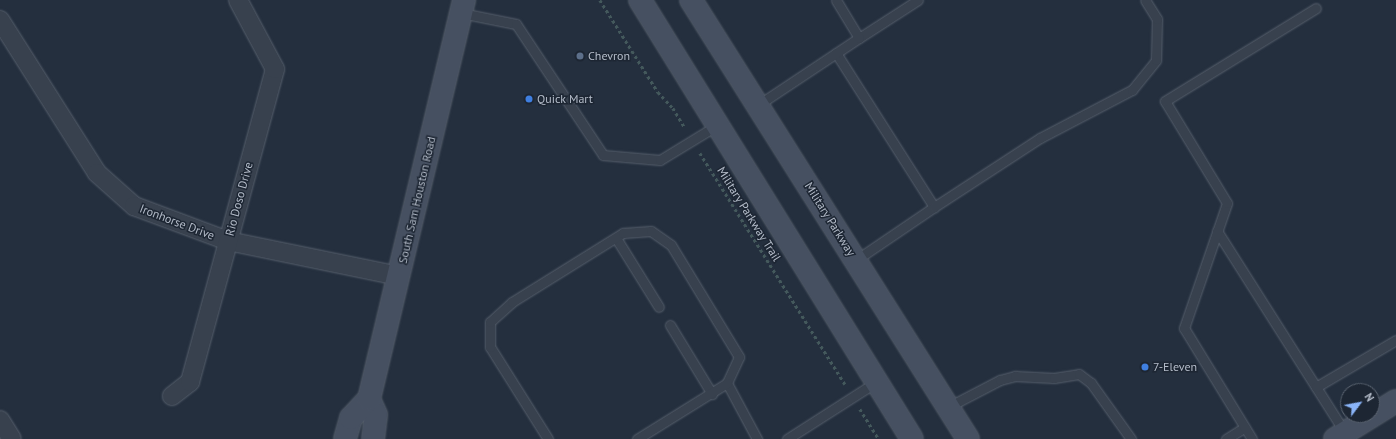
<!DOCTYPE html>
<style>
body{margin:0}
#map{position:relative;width:1396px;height:439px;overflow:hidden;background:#242f3e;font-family:"PT Sans",sans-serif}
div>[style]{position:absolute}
.path>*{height:2.5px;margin-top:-1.25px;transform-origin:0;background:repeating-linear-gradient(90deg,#44595c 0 3px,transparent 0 6px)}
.roads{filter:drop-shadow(0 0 1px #565f6c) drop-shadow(0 0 1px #565f6c)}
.lane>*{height:9px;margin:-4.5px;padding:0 4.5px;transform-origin:4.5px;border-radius:4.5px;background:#38414e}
.street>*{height:18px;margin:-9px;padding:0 9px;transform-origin:9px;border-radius:9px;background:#38414e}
.secondary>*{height:22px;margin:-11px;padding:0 11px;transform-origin:11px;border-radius:11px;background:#465061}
.dots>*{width:11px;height:11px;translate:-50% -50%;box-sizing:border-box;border:2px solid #1d2633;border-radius:50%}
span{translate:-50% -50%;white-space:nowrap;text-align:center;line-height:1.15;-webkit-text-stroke:3px #1d2633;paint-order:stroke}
.poi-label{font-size:12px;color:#b4bcc9}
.left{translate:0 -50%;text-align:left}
.street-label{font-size:12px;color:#b4bcc9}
.north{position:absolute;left:1340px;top:383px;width:40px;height:40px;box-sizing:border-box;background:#1d2633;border:1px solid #59626f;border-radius:50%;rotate:58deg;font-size:11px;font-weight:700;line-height:16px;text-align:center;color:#b4bcc9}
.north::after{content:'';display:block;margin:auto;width:14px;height:18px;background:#8ab4f8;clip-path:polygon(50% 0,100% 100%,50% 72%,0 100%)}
</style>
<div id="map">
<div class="path">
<div style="left:600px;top:0;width:109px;rotate:57.8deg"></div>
<div style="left:658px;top:92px;width:22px;rotate:47deg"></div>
<div style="left:673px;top:108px;width:23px;rotate:59deg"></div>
<div style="left:700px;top:153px;width:273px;rotate:57.9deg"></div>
<div style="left:860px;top:409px;width:36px;rotate:58deg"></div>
</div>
<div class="roads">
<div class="lane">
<div style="left:461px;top:13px;width:56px;rotate:11.3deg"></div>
<div style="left:516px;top:24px;width:157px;rotate:56.4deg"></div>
<div style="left:603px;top:155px;width:57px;rotate:5deg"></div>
<div style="left:660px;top:160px;width:66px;rotate:-31.3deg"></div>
<div style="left:859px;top:38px;width:70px;rotate:-32.8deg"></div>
<div style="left:836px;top:53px;width:183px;rotate:57.5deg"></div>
<div style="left:934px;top:207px;width:94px;rotate:145.8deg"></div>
<div style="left:758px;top:105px;width:121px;rotate:-33.6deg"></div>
<div style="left:859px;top:38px;width:44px;rotate:-121.2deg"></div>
<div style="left:934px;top:207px;width:126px;rotate:-33.1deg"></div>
<div style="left:1040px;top:138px;width:104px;rotate:-27.6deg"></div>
<div style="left:1132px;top:90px;width:38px;rotate:-51deg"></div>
<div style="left:1156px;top:60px;width:41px;rotate:-88.6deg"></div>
<div style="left:1157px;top:19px;width:22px;rotate:-122deg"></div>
<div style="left:1217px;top:231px;width:239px;rotate:57.6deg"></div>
<div style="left:616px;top:238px;width:81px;rotate:58.1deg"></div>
<div style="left:670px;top:325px;width:81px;rotate:58.7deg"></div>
<div style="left:727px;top:383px;width:64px;rotate:61.8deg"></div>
<div style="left:1316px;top:387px;width:93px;rotate:-30.4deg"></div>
<div style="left:948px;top:407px;width:59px;rotate:-27.4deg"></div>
<div style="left:1000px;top:380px;width:16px;rotate:-15deg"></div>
<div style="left:1015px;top:376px;width:39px;rotate:3deg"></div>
<div style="left:1054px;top:378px;width:25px;rotate:-9deg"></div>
<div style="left:1079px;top:374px;width:15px;rotate:37deg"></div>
<div style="left:1091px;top:383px;width:69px;rotate:54.5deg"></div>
<div style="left:548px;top:439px;width:109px;rotate:-122.2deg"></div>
<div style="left:490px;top:347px;width:25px;rotate:-90deg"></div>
<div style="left:490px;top:322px;width:30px;rotate:-42deg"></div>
<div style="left:512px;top:302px;width:131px;rotate:-31.9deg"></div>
<div style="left:623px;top:233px;width:28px;rotate:-4deg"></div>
<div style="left:651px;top:231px;width:24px;rotate:35deg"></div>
<div style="left:671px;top:245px;width:131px;rotate:58.7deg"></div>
<div style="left:739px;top:357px;width:29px;rotate:115deg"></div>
<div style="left:727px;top:383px;width:106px;rotate:148.1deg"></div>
<div style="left:787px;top:439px;width:106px;rotate:-32.6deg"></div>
<div style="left:1226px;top:439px;width:22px;rotate:-32deg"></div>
<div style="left:1252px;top:439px;width:130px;rotate:-121.5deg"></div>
<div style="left:1184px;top:328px;width:132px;rotate:-71deg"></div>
<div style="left:1227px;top:203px;width:119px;rotate:-121.3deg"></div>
<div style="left:1165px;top:101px;width:177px;rotate:-31.6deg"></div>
</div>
<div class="street">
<div style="left:0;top:20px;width:181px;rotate:57.6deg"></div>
<div style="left:97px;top:173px;width:50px;rotate:41.7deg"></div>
<div style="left:134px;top:206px;width:100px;rotate:20.4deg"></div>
<div style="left:228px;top:241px;width:175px;rotate:11.6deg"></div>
<div style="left:172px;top:396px;width:23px;rotate:-38deg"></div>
<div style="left:190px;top:382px;width:324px;rotate:-74.8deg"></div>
<div style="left:275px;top:69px;width:78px;rotate:-118.2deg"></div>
<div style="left:0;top:420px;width:22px;rotate:58deg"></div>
</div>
<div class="secondary">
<div style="left:640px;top:0;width:516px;rotate:58.22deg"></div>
<div style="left:691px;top:0;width:519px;rotate:57.75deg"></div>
<div style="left:369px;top:399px;width:17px;rotate:66deg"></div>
<div style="left:376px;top:415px;width:24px;rotate:97deg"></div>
<div style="left:345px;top:439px;width:22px;rotate:-74deg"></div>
<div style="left:351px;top:418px;width:26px;rotate:-47deg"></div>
<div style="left:369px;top:399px;width:410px;rotate:-76.6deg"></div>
<div style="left:1335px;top:439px;width:72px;rotate:-31.9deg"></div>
</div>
</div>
<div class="dots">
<div style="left:580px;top:56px;background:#5c6f8a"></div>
<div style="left:529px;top:99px;background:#3f7fe0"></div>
<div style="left:1145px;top:367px;background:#3f7fe0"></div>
</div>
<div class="poi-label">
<span class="left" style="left:588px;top:56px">Chevron</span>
<span class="left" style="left:537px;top:99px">Quick Mart</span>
<span class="left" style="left:1153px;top:367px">7-Eleven</span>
</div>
<div class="street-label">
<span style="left:239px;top:199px;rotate:-75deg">Rio Doso Drive</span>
<span style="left:417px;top:200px;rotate:-77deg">South Sam Houston Road</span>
<span style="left:749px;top:214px;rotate:58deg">Military Parkway Trail</span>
<span style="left:830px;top:219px;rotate:58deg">Military Parkway</span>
<span style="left:177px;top:222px;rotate:21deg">Ironhorse Drive</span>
</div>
<div class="north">N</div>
</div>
